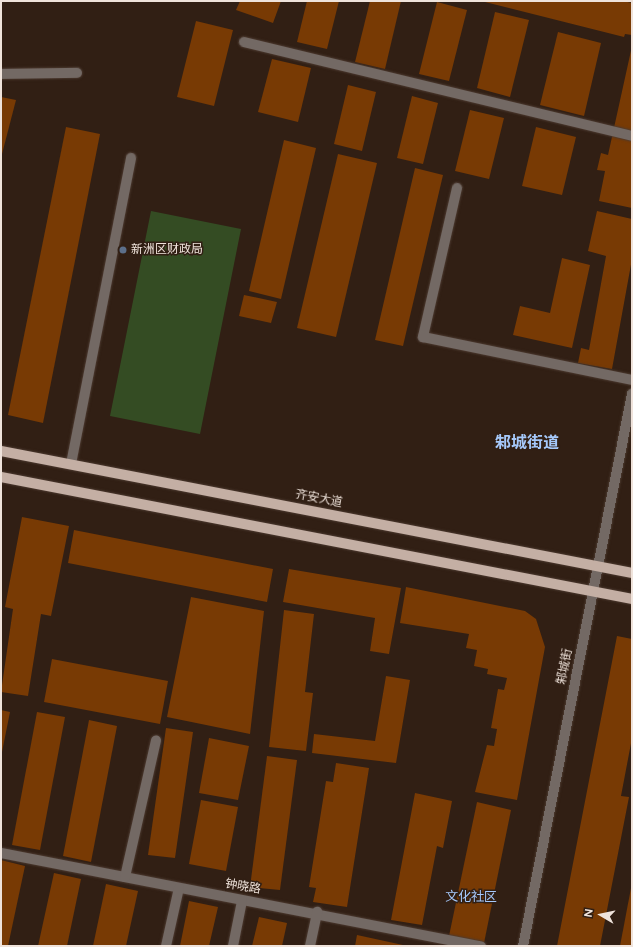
<!DOCTYPE html>
<meta charset="utf-8">
<style>
body{margin:0}
#map{position:relative;width:633px;height:947px;overflow:hidden;background:#311f14;font-family:Figtree,"Noto Sans SC",sans-serif}
div>[style]{position:absolute}
.green>*{inset:0;background:#344c23}
.building>*{inset:0;background:#783a04}
.roads{filter:drop-shadow(0 0 1px #4c3a30) drop-shadow(0 0 1px #4c3a30)}
.minor>*{height:10px;margin:-5px;padding:0 5px;transform-origin:5px;border-radius:5px;background:#736964}
.major>*{height:10px;margin:-5px;padding:0 5px;transform-origin:5px;border-radius:5px;background:#c4afa4}
.dots>*{width:11px;height:11px;translate:-50% -50%;box-sizing:border-box;border:2px solid #311f14;border-radius:50%}
span{translate:-50% -50%;white-space:nowrap;text-align:center;line-height:1.15;-webkit-text-stroke:3px #311f14;paint-order:stroke}
.poi-label{font-size:12px;color:#efe3db}
.left{translate:0 -50%;text-align:left}
.street-label{font-size:12px;color:#efe3db}
.neighbourhood-label{font-size:13px;color:#a6c9fb}
.district-label{font-size:16px;color:#a6c9fb;font-weight:700}
.frame{position:absolute;inset:0;border:2px solid #efe3db;pointer-events:none}
.north{position:absolute;left:581px;top:895px;width:40px;height:40px;-webkit-text-stroke:3px #311f14;paint-order:stroke;rotate:279deg;font-size:11px;font-weight:700;line-height:16px;text-align:center;color:#efe3db}
.north::after{content:'';display:block;margin:auto;width:14px;height:18px;background:#efe3db;clip-path:polygon(50% 0,100% 100%,50% 72%,0 100%)}
</style>
<div id="map">
<div class="green">
<div style="clip-path:polygon(151px 211px,241px 229px,200px 434px,110px 416px)"></div>
</div>
<div class="building">
<div style="clip-path:polygon(240px 1px,281px 1px,273px 23px,236px 10px)"></div>
<div style="clip-path:polygon(307px 1px,339px 1px,327px 49px,297px 42px)"></div>
<div style="clip-path:polygon(370px 1px,401px 1px,385px 69px,355px 62px)"></div>
<div style="clip-path:polygon(481px 1px,623px 1px,632px 3px,632px 35px,625px 34px,624px 37px)"></div>
<div style="clip-path:polygon(437px 2px,467px 10px,449px 81px,419px 74px)"></div>
<div style="clip-path:polygon(495px 12px,529px 20px,510px 97px,477px 88px)"></div>
<div style="clip-path:polygon(196px 21px,233px 30px,214px 106px,177px 97px)"></div>
<div style="clip-path:polygon(558px 32px,601px 43px,584px 116px,540px 105px)"></div>
<div style="clip-path:polygon(632px 46px,632px 208px,599px 201px,605px 171px,597px 170px,601px 153px,608px 155px)"></div>
<div style="clip-path:polygon(272px 59px,311px 68px,298px 122px,258px 112px)"></div>
<div style="clip-path:polygon(348px 85px,376px 92px,362px 151px,334px 144px)"></div>
<div style="clip-path:polygon(412px 96px,438px 103px,423px 164px,397px 158px)"></div>
<div style="clip-path:polygon(1px 97px,16px 100px,2px 154px,1px 154px)"></div>
<div style="clip-path:polygon(470px 110px,504px 118px,489px 179px,455px 171px)"></div>
<div style="clip-path:polygon(66px 127px,100px 134px,43px 423px,8px 415px)"></div>
<div style="clip-path:polygon(536px 127px,576px 137px,562px 195px,522px 186px)"></div>
<div style="clip-path:polygon(284px 140px,316px 148px,281px 299px,249px 291px)"></div>
<div style="clip-path:polygon(338px 154px,377px 163px,336px 337px,297px 328px)"></div>
<div style="clip-path:polygon(415px 168px,443px 175px,403px 346px,375px 340px)"></div>
<div style="clip-path:polygon(597px 211px,632px 219px,632px 259px,612px 369px,578px 363px,581px 348px,589px 350px,606px 256px,588px 251px)"></div>
<div style="clip-path:polygon(562px 258px,590px 265px,572px 348px,513px 335px,520px 306px,550px 313px)"></div>
<div style="clip-path:polygon(244px 295px,277px 302px,271px 323px,239px 316px)"></div>
<div style="clip-path:polygon(22px 517px,69px 526px,51px 616px,41px 614px,28px 696px,1px 692px,13px 609px,5px 607px)"></div>
<div style="clip-path:polygon(74px 530px,273px 569px,267px 602px,68px 563px)"></div>
<div style="clip-path:polygon(289px 569px,401px 588px,389px 654px,370px 651px,375px 618px,283px 602px)"></div>
<div style="clip-path:polygon(406px 587px,525px 611px,536px 619px,545px 647px,517px 800px,475px 792px,487px 745px,494px 746px,497px 729px,491px 728px,498px 689px,504px 690px,507px 678px,487px 674px,488px 669px,474px 666px,477px 650px,466px 648px,469px 634px,400px 623px)"></div>
<div style="clip-path:polygon(191px 597px,264px 611px,250px 734px,167px 717px)"></div>
<div style="clip-path:polygon(284px 610px,314px 614px,305px 692px,313px 693px,306px 751px,269px 747px)"></div>
<div style="clip-path:polygon(617px 636px,632px 639px,632px 738px,621px 796px,629px 797px,600px 946px,557px 946px)"></div>
<div style="clip-path:polygon(52px 659px,168px 681px,160px 724px,44px 702px)"></div>
<div style="clip-path:polygon(386px 676px,410px 680px,396px 763px,312px 753px,314px 734px,375px 741px)"></div>
<div style="clip-path:polygon(1px 710px,10px 712px,2px 752px,1px 752px)"></div>
<div style="clip-path:polygon(37px 712px,65px 717px,40px 850px,12px 845px)"></div>
<div style="clip-path:polygon(89px 720px,117px 726px,91px 862px,63px 856px)"></div>
<div style="clip-path:polygon(166px 728px,193px 732px,175px 858px,148px 855px)"></div>
<div style="clip-path:polygon(209px 738px,249px 746px,238px 800px,199px 793px)"></div>
<div style="clip-path:polygon(267px 756px,297px 760px,280px 890px,250px 887px)"></div>
<div style="clip-path:polygon(336px 763px,369px 768px,347px 907px,313px 902px,316px 888px,309px 887px,326px 781px,333px 782px)"></div>
<div style="clip-path:polygon(415px 793px,452px 801px,443px 848px,437px 846px,422px 925px,391px 920px)"></div>
<div style="clip-path:polygon(201px 800px,238px 807px,226px 871px,189px 864px)"></div>
<div style="clip-path:polygon(477px 802px,511px 810px,484px 943px,449px 936px)"></div>
<div style="clip-path:polygon(1px 860px,25px 866px,8px 946px,1px 946px)"></div>
<div style="clip-path:polygon(54px 873px,81px 879px,67px 946px,38px 946px)"></div>
<div style="clip-path:polygon(106px 884px,138px 891px,126px 946px,93px 946px)"></div>
<div style="clip-path:polygon(631px 888px,632px 946px,620px 946px)"></div>
<div style="clip-path:polygon(189px 901px,218px 907px,209px 946px,180px 946px)"></div>
<div style="clip-path:polygon(259px 917px,287px 923px,282px 946px,252px 946px)"></div>
<div style="clip-path:polygon(357px 935px,403px 945px,403px 946px,355px 946px)"></div>
</div>
<div class="roads">
<div class="minor">
<div style="left:244px;top:42px;width:399px;rotate:13.6deg"></div>
<div style="left:1px;top:74px;width:76px;rotate:-0.8deg"></div>
<div style="left:457px;top:188px;width:153px;rotate:102.9deg"></div>
<div style="left:423px;top:337px;width:213px;rotate:11.6deg"></div>
<div style="left:71px;top:464px;width:312px;rotate:-78.9deg"></div>
<div style="left:1px;top:853px;width:489px;rotate:11deg"></div>
<div style="left:125px;top:877px;width:140px;rotate:-77.2deg"></div>
<div style="left:166px;top:946px;width:59px;rotate:-77.4deg"></div>
<div style="left:233px;top:946px;width:46px;rotate:-78.7deg"></div>
<div style="left:310px;top:946px;width:35px;rotate:-78deg"></div>
<div style="left:523px;top:946px;width:563px;rotate:-78.83deg"></div>
</div>
<div class="major">
<div style="left:1px;top:451px;width:643px;rotate:10.94deg"></div>
<div style="left:1px;top:477px;width:643px;rotate:10.94deg"></div>
</div>
</div>
<div class="dots">
<div style="left:123px;top:250px;background:#5c6f8a"></div>
</div>
<div class="poi-label">
<span class="left" style="left:131px;top:250px">新洲区财政局</span>
</div>
<div class="street-label">
<span style="left:319px;top:499px;rotate:11deg">齐安大道</span>
<span style="left:565px;top:667px;rotate:-79deg">邾城街</span>
<span style="left:243px;top:887px;rotate:10deg">钟晓路</span>
</div>
<div class="neighbourhood-label">
<span style="left:471px;top:897px">文化社区</span>
</div>
<div class="district-label">
<span style="left:527px;top:443px">邾城街道</span>
</div>
<div class="frame"></div>
<div class="north">N</div>
</div>
